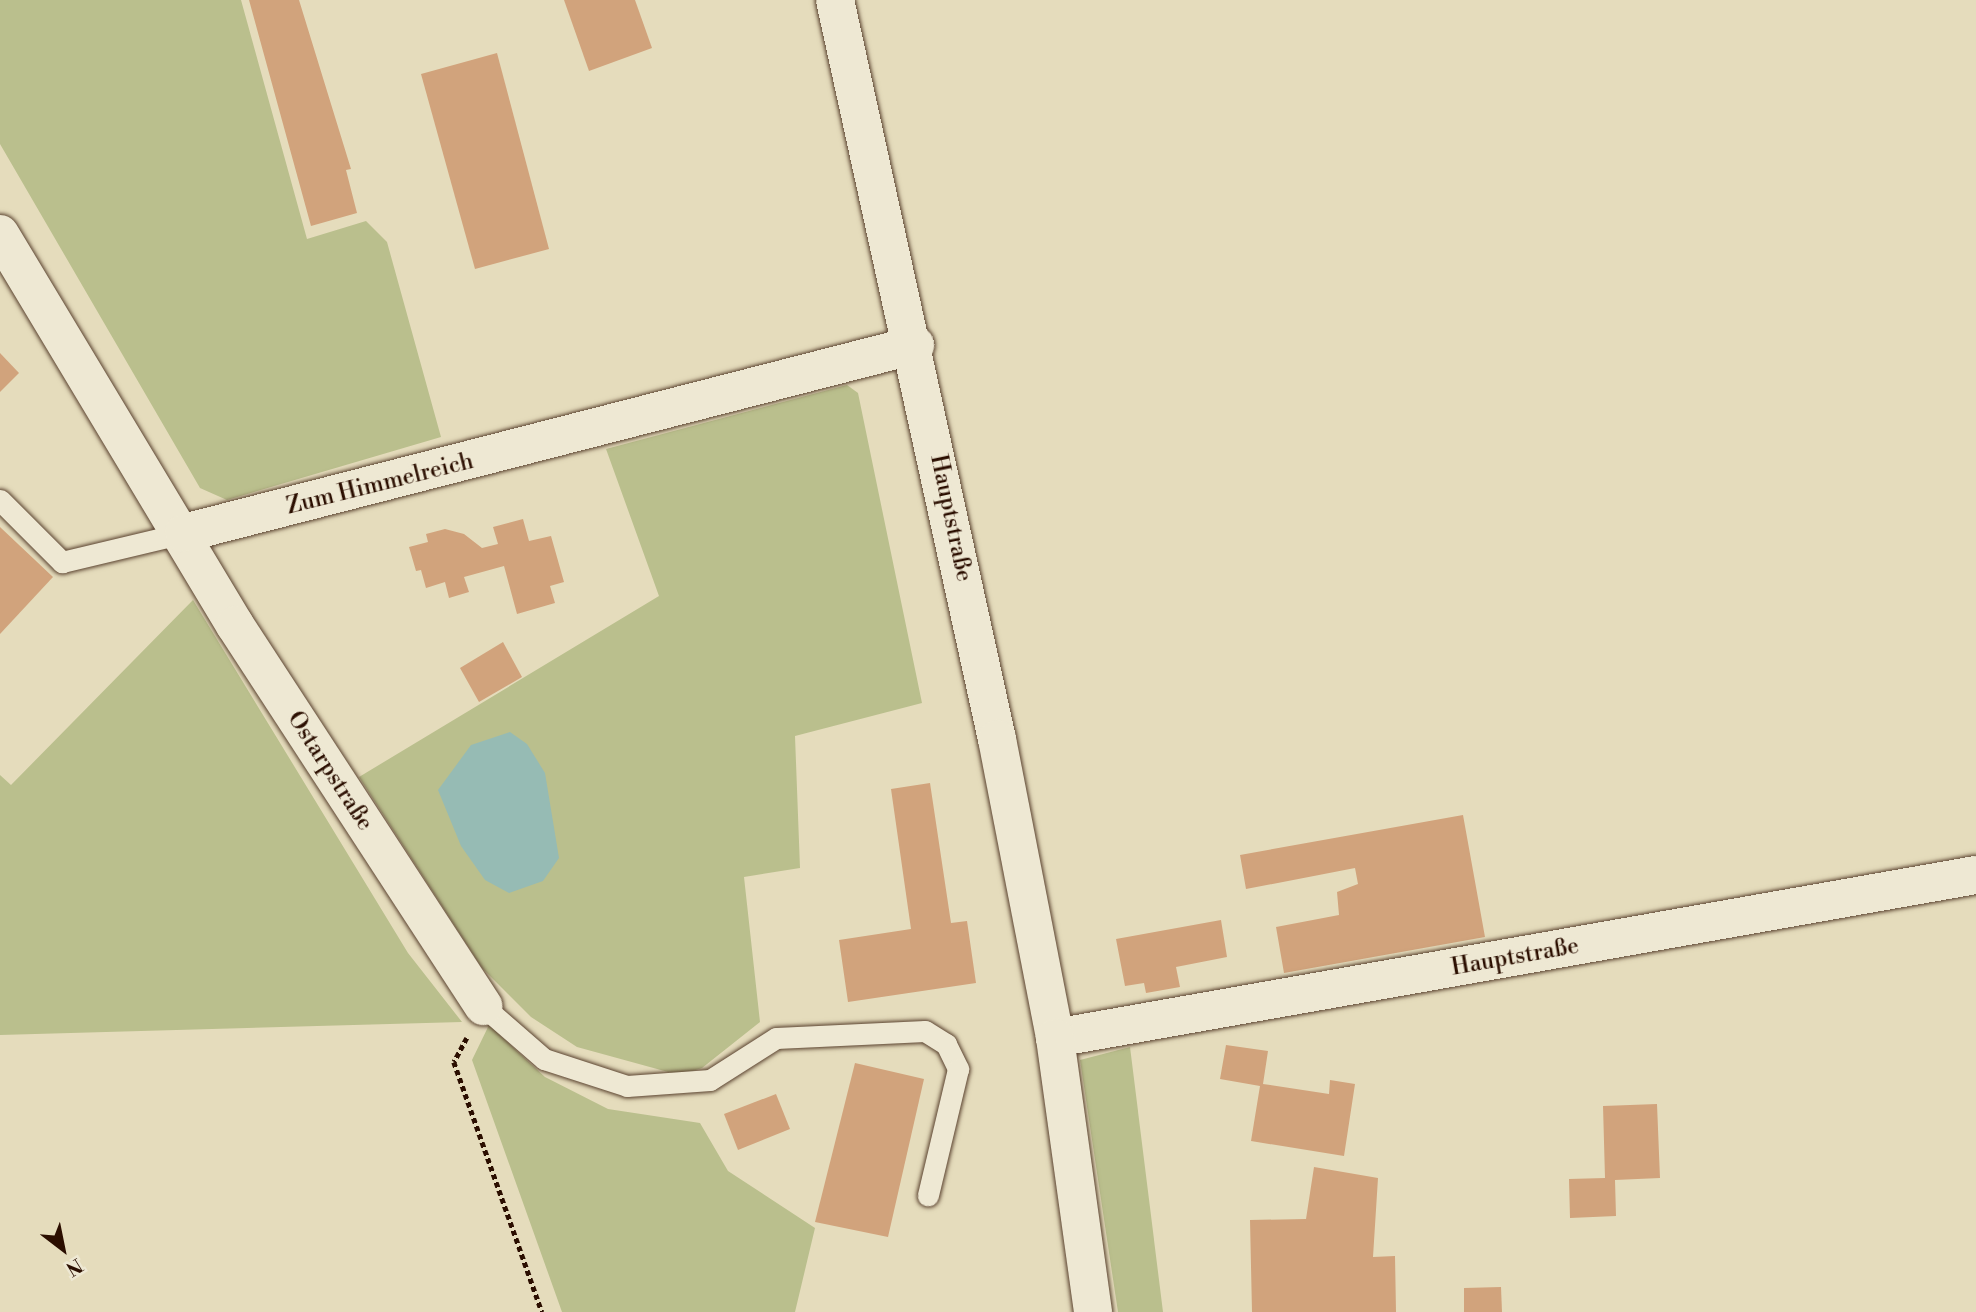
<!DOCTYPE html>
<meta charset="utf-8">
<style>
body{margin:0}
#map{position:relative;width:1976px;height:1312px;overflow:hidden;background:#e5dcbc;font-family:"Libre Bodoni",serif}
div>[style]{position:absolute}
.green>*{inset:0;background:#babf8d}
.water>*{inset:0;background:#96bbb4}
.building>*{inset:0;background:#d1a37c}
.path>*{height:4.5px;margin-top:-2.25px;transform-origin:0;background:repeating-linear-gradient(90deg,#2b0e00 0 5px,transparent 0 8.5px)}
.roads{filter:drop-shadow(0 0 2px #5a422f) drop-shadow(0 0 2px #5a422f)}
.lane>*{height:21px;margin:-10.5px;padding:0 10.5px;transform-origin:10.5px;border-radius:10.5px;background:#eee8d3}
.street>*{height:38px;margin:-19px;padding:0 19px;transform-origin:19px;border-radius:19px;background:#eee8d3}
.secondary>*{height:38px;margin:-19px;padding:0 19px;transform-origin:19px;border-radius:19px;background:#eee8d3}
span{translate:-50% -50%;white-space:nowrap;text-align:center;line-height:1.15;-webkit-text-stroke:5px #eee8d3;paint-order:stroke}
.street-label{font-size:23px;color:#2b0e00}
.north{position:absolute;left:28px;top:1214px;width:70px;height:70px;-webkit-text-stroke:5px #eee8d3;paint-order:stroke;rotate:148deg;font-size:19px;font-weight:700;line-height:28px;text-align:center;color:#2b0e00}
.north::after{content:'';display:block;margin:auto;width:24px;height:32px;background:#2b0e00;clip-path:polygon(50% 0,100% 100%,50% 72%,0 100%)}
</style>
<div id="map">
<div class="green">
<div style="clip-path:polygon(0 0,241px 0,307px 239px,366px 221px,387px 242px,441px 437px,227px 500px,200px 488px,0 144px)"></div>
<div style="clip-path:polygon(847px 385px,858px 393px,922px 703px,795px 736px,800px 868px,744px 877px,760px 1022px,702px 1068px,679px 1075px,577px 1047px,531px 1017px,482px 968px,359px 777px,659px 596px,606px 449px)"></div>
<div style="clip-path:polygon(193px 600px,408px 953px,462px 1022px,0 1035px,0 775px,11px 785px)"></div>
<div style="clip-path:polygon(489px 1025px,545px 1077px,608px 1109px,700px 1123px,728px 1171px,815px 1228px,795px 1312px,562px 1312px,472px 1060px)"></div>
<div style="clip-path:polygon(1130px 1047px,1163px 1312px,1118px 1312px,1080px 1060px)"></div>
</div>
<div class="water">
<div style="clip-path:polygon(510px 732px,527px 744px,545px 773px,559px 858px,543px 881px,509px 893px,485px 880px,461px 846px,438px 790px,471px 745px)"></div>
</div>
<div class="building">
<div style="clip-path:polygon(249px 0,299px 0,351px 169px,346px 170px,357px 213px,311px 226px)"></div>
<div style="clip-path:polygon(564px 0,635px 0,652px 48px,589px 71px)"></div>
<div style="clip-path:polygon(497px 53px,549px 249px,475px 269px,421px 74px)"></div>
<div style="clip-path:polygon(0 353px,19px 373px,0 392px)"></div>
<div style="clip-path:polygon(523px 519px,529px 541px,551px 536px,564px 582px,550px 586px,555px 603px,517px 614px,504px 566px,464px 577px,469px 592px,449px 598px,445px 582px,426px 588px,421px 570px,416px 571px,409px 547px,428px 542px,426px 534px,445px 529px,464px 534px,482px 548px,498px 544px,493px 527px)"></div>
<div style="clip-path:polygon(0 527px,53px 577px,0 634px)"></div>
<div style="clip-path:polygon(503px 642px,522px 677px,479px 702px,460px 668px)"></div>
<div style="clip-path:polygon(930px 783px,951px 923px,967px 921px,976px 983px,848px 1002px,839px 940px,911px 929px,891px 789px)"></div>
<div style="clip-path:polygon(1463px 815px,1485px 937px,1284px 973px,1276px 927px,1339px 915px,1337px 892px,1358px 884px,1355px 868px,1246px 889px,1240px 855px)"></div>
<div style="clip-path:polygon(1221px 920px,1227px 957px,1176px 967px,1180px 987px,1146px 993px,1144px 983px,1125px 986px,1116px 939px)"></div>
<div style="clip-path:polygon(1226px 1045px,1268px 1051px,1263px 1084px,1329px 1094px,1330px 1080px,1355px 1084px,1344px 1156px,1251px 1141px,1260px 1086px,1220px 1079px)"></div>
<div style="clip-path:polygon(855px 1063px,924px 1079px,888px 1237px,815px 1222px)"></div>
<div style="clip-path:polygon(776px 1094px,790px 1129px,738px 1150px,724px 1114px)"></div>
<div style="clip-path:polygon(1657px 1104px,1660px 1178px,1615px 1180px,1616px 1216px,1570px 1218px,1569px 1179px,1605px 1178px,1603px 1106px)"></div>
<div style="clip-path:polygon(1314px 1167px,1378px 1178px,1373px 1257px,1395px 1256px,1396px 1312px,1252px 1312px,1250px 1220px,1306px 1219px)"></div>
<div style="clip-path:polygon(1501px 1287px,1502px 1312px,1464px 1312px,1464px 1288px)"></div>
</div>
<div class="path">
<div style="left:467px;top:1038px;width:27px;rotate:118deg"></div>
<div style="left:454px;top:1062px;width:265px;rotate:70.6deg"></div>
</div>
<div class="roads">
<div class="lane">
<div style="left:0;top:500px;width:88px;rotate:45deg"></div>
<div style="left:62px;top:562px;width:125px;rotate:-13.4deg"></div>
<div style="left:483px;top:1006px;width:81px;rotate:41deg"></div>
<div style="left:544px;top:1059px;width:87px;rotate:18deg"></div>
<div style="left:627px;top:1086px;width:83px;rotate:-4.1deg"></div>
<div style="left:710px;top:1080px;width:78px;rotate:-32.5deg"></div>
<div style="left:776px;top:1038px;width:149px;rotate:-2.7deg"></div>
<div style="left:925px;top:1031px;width:25px;rotate:32deg"></div>
<div style="left:946px;top:1044px;width:28px;rotate:64deg"></div>
<div style="left:958px;top:1069px;width:130px;rotate:103.4deg"></div>
</div>
<div class="street">
<div style="left:0;top:234px;width:456px;rotate:59deg"></div>
<div style="left:235px;top:625px;width:455px;rotate:56.9deg"></div>
<div style="left:184px;top:533px;width:755px;rotate:-14.42deg"></div>
<div style="left:1055px;top:1038px;width:935px;rotate:-10.04deg"></div>
</div>
<div class="secondary">
<div style="left:835px;top:0;width:757px;rotate:77.64deg"></div>
<div style="left:997px;top:739px;width:305px;rotate:79deg"></div>
<div style="left:1055px;top:1038px;width:277px;rotate:82.1deg"></div>
</div>
</div>
<div class="street-label">
<span style="left:380px;top:484px;rotate:-14deg">Zum Himmelreich</span>
<span style="left:951px;top:518px;rotate:78deg">Hauptstraße</span>
<span style="left:330px;top:771px;rotate:57deg">Ostarpstraße</span>
<span style="left:1515px;top:957px;rotate:-10deg">Hauptstraße</span>
</div>
<div class="north">N</div>
</div>
